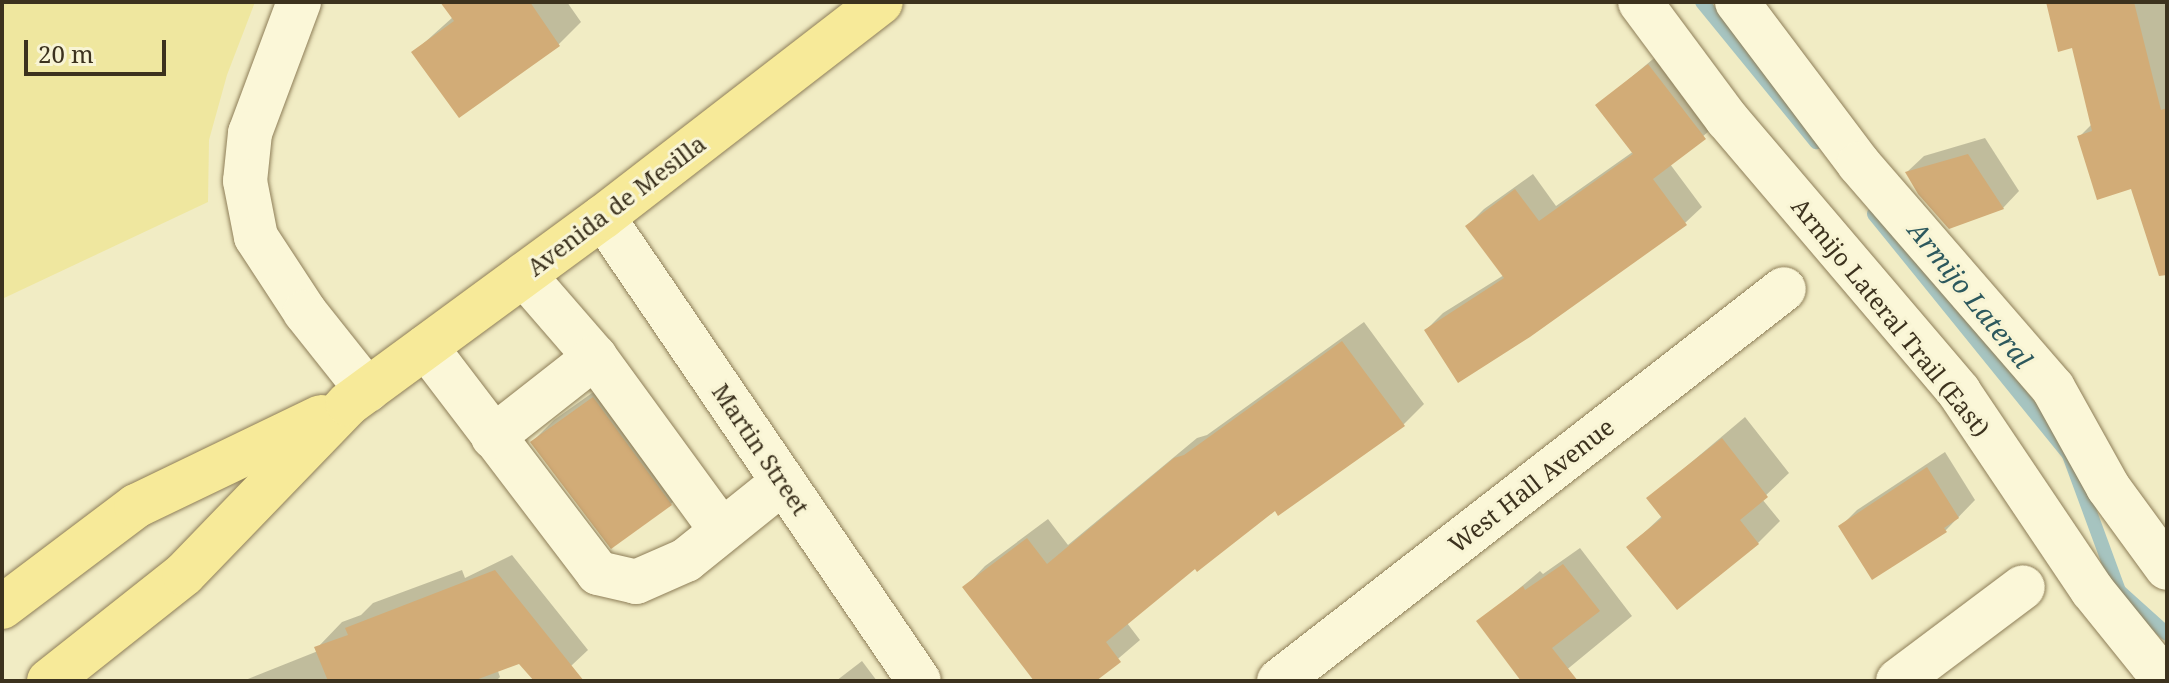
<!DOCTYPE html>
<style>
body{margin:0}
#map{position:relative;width:2169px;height:683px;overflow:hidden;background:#f1ecc4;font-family:"Noto Serif",serif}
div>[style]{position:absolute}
.sand>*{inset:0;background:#efe79f}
.shadow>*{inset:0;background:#0003}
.stream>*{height:14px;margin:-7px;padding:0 7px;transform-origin:7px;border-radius:7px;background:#a6c4c0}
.building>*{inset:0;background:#d2ac77}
.roads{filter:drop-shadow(0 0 2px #8e7e58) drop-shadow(0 0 2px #8e7e58)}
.minor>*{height:44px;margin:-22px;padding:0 22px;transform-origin:22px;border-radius:22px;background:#fbf7d8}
.major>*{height:44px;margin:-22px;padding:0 22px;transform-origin:22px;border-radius:22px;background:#f7ea99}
span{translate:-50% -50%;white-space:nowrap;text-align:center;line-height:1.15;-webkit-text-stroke:6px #f8f4d4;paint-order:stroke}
.street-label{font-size:24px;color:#3c321e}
.water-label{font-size:26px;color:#2c585d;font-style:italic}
.frame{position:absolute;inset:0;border:4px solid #3c321e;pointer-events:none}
.scale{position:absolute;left:24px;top:40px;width:142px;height:36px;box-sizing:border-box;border:4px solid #3c321e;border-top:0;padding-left:10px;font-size:24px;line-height:28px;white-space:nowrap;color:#3c321e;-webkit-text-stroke:6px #f8f4d4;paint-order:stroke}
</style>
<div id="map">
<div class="sand">
<div style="clip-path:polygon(2px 2px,255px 2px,227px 75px,209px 140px,208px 202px,2px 299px)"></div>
</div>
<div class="shadow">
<div style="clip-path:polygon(443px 2px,567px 2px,581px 22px,559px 44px,459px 115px,414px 52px,453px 17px)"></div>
<div style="clip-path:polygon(2048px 2px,2167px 2px,2167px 232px,2132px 187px,2079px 137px,2092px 124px,2073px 46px)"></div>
<div style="clip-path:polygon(1665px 49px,1721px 121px,1670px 164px,1702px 207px,1685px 223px,1426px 330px,1443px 313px,1504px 275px,1467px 226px,1484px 209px,1533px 174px,1556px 206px,1634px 151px,1598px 105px)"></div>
<div style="clip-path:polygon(1985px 138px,2019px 191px,2003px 208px,1907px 172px,1924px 156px)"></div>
<div style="clip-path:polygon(1364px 322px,1424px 404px,1404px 424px,1279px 513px,1275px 509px,1195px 566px,1127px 623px,1140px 640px,1092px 681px,1036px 681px,965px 587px,985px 566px,1048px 519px,1068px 545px,1197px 438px,1207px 435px)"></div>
<div style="clip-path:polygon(616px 376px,693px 482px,671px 504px,532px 442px,554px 420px)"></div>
<div style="clip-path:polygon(1745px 417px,1789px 473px,1762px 499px,1780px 521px,1758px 543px,1629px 547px,1662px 516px,1649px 498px)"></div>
<div style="clip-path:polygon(1945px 452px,1975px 500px,1946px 530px,1872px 577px,1841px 526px,1857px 510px)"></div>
<div style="clip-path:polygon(1580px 548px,1632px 616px,1553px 681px,1522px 681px,1479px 622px,1540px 571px,1543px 574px)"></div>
<div style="clip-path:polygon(512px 555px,588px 650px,555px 681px,537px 681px,479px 616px,500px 677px,496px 681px,243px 681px,318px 651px,317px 648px,342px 622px,361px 615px,373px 603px,462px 570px,465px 578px)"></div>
<div style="clip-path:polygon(862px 661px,877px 681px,836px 681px)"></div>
</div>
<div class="stream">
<div style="left:1702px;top:2px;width:181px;rotate:50.8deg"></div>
<div style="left:1874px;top:214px;width:310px;rotate:51deg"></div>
<div style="left:2069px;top:455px;width:145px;rotate:69.8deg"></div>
<div style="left:2119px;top:591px;width:64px;rotate:41.9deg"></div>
</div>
<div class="building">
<div style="clip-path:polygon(440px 2px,530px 2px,560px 46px,459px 118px,411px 52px,454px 21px)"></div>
<div style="clip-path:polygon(2046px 2px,2134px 2px,2161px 110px,2167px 108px,2167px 275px,2159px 276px,2131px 189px,2097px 200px,2077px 136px,2092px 131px,2072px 48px,2058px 52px)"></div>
<div style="clip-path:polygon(1648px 64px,1706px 139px,1653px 179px,1687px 225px,1530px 337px,1458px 383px,1424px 330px,1504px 278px,1465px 226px,1515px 189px,1539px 221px,1633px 154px,1595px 105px)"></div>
<div style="clip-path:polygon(1968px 154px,2004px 209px,1949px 229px,1918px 194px,1905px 172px)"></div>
<div style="clip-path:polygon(1342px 341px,1405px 426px,1278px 516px,1275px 511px,1197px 572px,1195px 569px,1106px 642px,1121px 662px,1096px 681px,1034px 681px,962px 587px,1027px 538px,1047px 564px,1174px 458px,1184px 455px)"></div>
<div style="clip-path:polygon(593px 397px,672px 505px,611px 549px,530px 442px)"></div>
<div style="clip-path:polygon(1722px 438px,1768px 497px,1740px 520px,1759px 544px,1677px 610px,1626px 547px,1662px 518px,1646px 498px)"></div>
<div style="clip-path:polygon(1927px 467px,1959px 518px,1944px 528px,1947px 532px,1872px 580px,1838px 526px)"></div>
<div style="clip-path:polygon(1563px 564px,1600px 611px,1552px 648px,1578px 681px,1521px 681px,1476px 621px,1523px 586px,1525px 590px)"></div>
<div style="clip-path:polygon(495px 570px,584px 681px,534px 681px,519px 664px,473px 681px,328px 681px,314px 647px,348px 635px,345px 628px)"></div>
</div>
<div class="roads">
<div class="minor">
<div style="left:299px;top:2px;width:140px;rotate:110.5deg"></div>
<div style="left:250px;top:133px;width:48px;rotate:95.9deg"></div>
<div style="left:245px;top:181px;width:57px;rotate:78.9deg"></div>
<div style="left:256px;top:237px;width:90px;rotate:56.8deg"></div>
<div style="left:305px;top:312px;width:100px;rotate:51.5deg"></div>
<div style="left:1640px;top:2px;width:146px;rotate:53.4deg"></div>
<div style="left:1727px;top:119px;width:358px;rotate:49.6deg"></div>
<div style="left:1959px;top:392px;width:239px;rotate:56.1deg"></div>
<div style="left:2092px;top:590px;width:94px;rotate:51.1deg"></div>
<div style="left:2151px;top:663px;width:18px;rotate:29deg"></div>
<div style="left:1737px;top:2px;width:203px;rotate:53deg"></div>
<div style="left:1859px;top:164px;width:296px;rotate:49.1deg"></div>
<div style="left:2053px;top:388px;width:113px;rotate:60.9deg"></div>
<div style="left:2108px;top:487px;width:100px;rotate:53.9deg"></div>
<div style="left:603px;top:217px;width:561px;rotate:55.74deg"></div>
<div style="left:524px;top:275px;width:108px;rotate:49.1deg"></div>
<div style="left:595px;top:357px;width:215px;rotate:53.9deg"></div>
<div style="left:426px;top:347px;width:284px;rotate:52.7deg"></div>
<div style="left:598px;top:573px;width:39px;rotate:13deg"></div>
<div style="left:636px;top:582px;width:55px;rotate:-23.7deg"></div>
<div style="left:686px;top:560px;width:124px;rotate:-38.8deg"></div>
<div style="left:493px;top:437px;width:130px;rotate:-38.1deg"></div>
<div style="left:1279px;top:681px;width:639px;rotate:-37.82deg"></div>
<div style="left:1898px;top:681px;width:156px;rotate:-36.9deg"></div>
</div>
<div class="major">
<div style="left:2px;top:607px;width:168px;rotate:-37deg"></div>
<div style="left:136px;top:506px;width:205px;rotate:-25.7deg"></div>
<div style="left:49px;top:681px;width:172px;rotate:-38.4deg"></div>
<div style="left:184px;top:574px;width:236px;rotate:-46deg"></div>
<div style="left:348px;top:404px;width:316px;rotate:-36.3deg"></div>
<div style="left:603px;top:217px;width:351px;rotate:-37.7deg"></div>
</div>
</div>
<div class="street-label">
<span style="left:616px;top:205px;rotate:-37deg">Avenida de Mesilla</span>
<span style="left:1891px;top:317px;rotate:51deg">Armijo Lateral Trail (East)</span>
<span style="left:761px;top:449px;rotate:56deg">Martin Street</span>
<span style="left:1531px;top:485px;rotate:-38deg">West Hall Avenue</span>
</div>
<div class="water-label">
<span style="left:1970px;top:295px;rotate:51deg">Armijo Lateral</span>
</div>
<div class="frame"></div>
<div class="scale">20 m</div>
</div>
